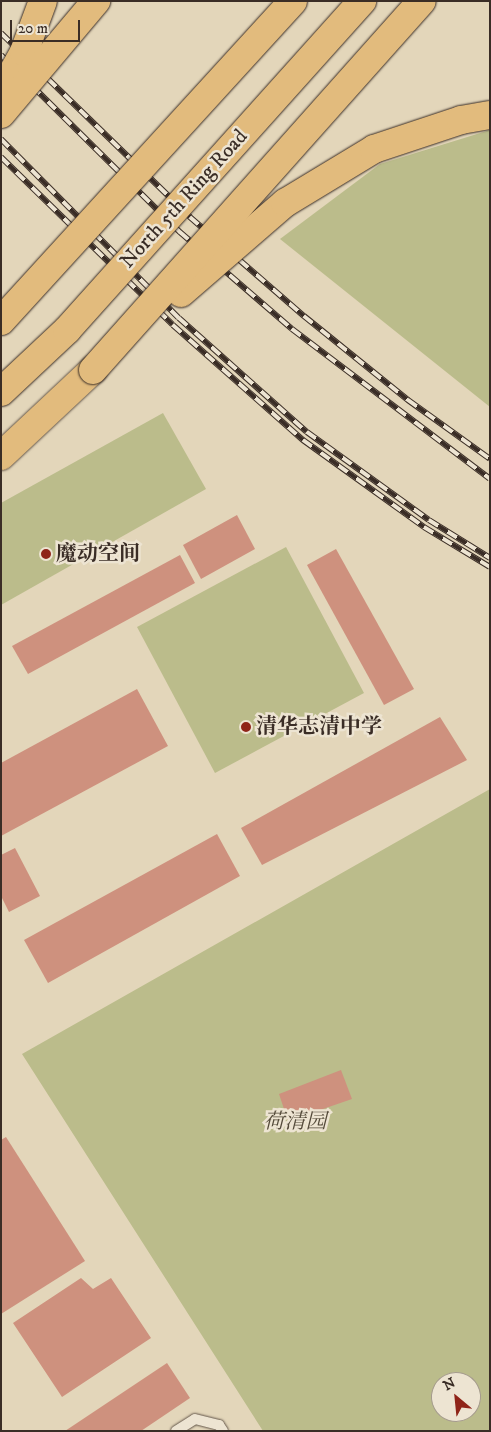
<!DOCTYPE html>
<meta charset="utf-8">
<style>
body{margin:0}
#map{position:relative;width:491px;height:1432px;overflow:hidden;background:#e3d6ba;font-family:"IM FELL DW Pica","Noto Serif SC",serif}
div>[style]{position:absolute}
.green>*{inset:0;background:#bbbc8b}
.building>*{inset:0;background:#ce917e}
.roads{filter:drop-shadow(0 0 1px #64574b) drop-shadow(0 0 1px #64574b)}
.lane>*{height:10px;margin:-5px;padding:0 5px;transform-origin:5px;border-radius:5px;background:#ede4d2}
.highway>*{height:28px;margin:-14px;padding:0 14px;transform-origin:14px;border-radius:14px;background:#e2bb7d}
.rail>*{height:5.5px;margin-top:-2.75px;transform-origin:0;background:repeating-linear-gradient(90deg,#ede4d2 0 11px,#3a2d26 0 22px);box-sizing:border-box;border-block:1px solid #3a2d26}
.bridges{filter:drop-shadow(0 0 1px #3a2d26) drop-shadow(0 0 1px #3a2d26)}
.highway-bridge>*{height:28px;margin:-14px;padding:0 14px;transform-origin:14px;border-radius:14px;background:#e2bb7d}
.dots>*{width:14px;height:14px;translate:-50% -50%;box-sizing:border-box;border:2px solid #ede4d2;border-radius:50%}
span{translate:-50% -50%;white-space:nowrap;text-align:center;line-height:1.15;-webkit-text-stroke:5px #ede4d2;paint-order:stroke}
.street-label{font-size:21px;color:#3a2d26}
.poi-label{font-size:21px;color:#3a2d26;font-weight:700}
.left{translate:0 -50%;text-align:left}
.park-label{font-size:21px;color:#544a3a;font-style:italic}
.frame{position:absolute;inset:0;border:2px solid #3a2d26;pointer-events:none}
.north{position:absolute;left:431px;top:1372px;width:50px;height:50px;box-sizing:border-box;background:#ede4d2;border:1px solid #a59b8d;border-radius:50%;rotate:332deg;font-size:14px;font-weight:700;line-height:20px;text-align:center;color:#3a2d26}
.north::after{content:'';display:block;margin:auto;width:18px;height:22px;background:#8f2418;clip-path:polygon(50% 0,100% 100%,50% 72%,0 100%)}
.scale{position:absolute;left:10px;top:20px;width:70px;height:22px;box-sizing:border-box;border:2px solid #3a2d26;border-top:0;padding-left:6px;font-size:15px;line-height:18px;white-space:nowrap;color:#3a2d26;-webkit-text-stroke:4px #ede4d2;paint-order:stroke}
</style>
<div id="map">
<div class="green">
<div style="clip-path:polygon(490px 130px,490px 407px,280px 239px,380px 164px)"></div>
<div style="clip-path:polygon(163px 413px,206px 489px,1px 605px,1px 503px)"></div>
<div style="clip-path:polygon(286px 547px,364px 693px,215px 773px,137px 627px)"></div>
<div style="clip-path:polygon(evenodd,490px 789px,490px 1431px,263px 1431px,22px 1054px,490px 789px,441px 1382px,471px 1382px,471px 1412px,441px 1412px,441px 1382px)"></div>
</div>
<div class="building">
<div style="clip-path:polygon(237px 515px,255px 549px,201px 579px,183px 545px)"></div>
<div style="clip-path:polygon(336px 549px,414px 689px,384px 705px,307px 565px)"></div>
<div style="clip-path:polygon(180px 555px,195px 583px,28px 674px,12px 646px)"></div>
<div style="clip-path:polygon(137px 689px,168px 746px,1px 836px,1px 763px)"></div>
<div style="clip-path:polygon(440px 717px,467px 760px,262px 865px,241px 828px)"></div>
<div style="clip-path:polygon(217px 834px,240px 876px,48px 983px,24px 940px)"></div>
<div style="clip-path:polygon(15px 848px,40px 896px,9px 912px,1px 896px,1px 855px)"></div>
<div style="clip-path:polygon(341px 1070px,352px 1099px,288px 1121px,279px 1094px)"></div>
<div style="clip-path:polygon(6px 1137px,85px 1261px,1px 1314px,1px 1140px)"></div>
<div style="clip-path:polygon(81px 1278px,93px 1289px,111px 1278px,151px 1338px,62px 1397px,13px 1323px)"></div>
<div style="clip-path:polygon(167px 1363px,190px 1398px,141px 1431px,65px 1431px)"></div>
</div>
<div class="roads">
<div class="lane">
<div style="left:176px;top:1431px;width:22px;rotate:-32deg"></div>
<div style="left:195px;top:1419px;width:25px;rotate:14deg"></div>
<div style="left:219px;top:1425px;width:7px;rotate:56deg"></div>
</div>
<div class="highway">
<div style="left:1px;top:456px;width:126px;rotate:-43.1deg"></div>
</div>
</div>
<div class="rail">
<div style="left:1px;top:33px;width:264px;rotate:44.2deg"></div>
<div style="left:190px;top:217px;width:151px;rotate:41deg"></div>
<div style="left:304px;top:316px;width:134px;rotate:38.9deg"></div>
<div style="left:408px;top:400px;width:101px;rotate:35.7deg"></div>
<div style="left:1px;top:55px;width:252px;rotate:44.7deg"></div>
<div style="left:180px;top:232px;width:148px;rotate:40.9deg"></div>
<div style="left:292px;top:329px;width:248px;rotate:37.1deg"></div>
<div style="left:1px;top:139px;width:252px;rotate:45.2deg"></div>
<div style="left:179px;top:318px;width:171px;rotate:41.7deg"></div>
<div style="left:307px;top:432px;width:150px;rotate:35.8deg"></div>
<div style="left:429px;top:520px;width:72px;rotate:31.9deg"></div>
<div style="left:1px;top:157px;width:240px;rotate:44.3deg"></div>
<div style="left:173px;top:325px;width:174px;rotate:41.5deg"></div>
<div style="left:303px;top:440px;width:149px;rotate:35.7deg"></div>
<div style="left:424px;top:527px;width:77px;rotate:31.2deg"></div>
</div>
<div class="bridges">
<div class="highway-bridge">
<div style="left:1px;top:93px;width:47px;rotate:-60.7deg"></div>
<div style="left:24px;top:52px;width:54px;rotate:-69.6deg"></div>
<div style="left:1px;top:114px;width:148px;rotate:-49.9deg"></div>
<div style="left:181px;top:293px;width:138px;rotate:-40.9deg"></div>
<div style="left:285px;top:203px;width:104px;rotate:-31.2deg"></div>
<div style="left:374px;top:149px;width:92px;rotate:-18.4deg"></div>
<div style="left:461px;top:120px;width:29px;rotate:-10deg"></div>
<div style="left:1px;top:321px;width:433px;rotate:-47.6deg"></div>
<div style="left:93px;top:370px;width:494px;rotate:-48.3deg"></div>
<div style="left:1px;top:392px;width:91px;rotate:-43.2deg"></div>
<div style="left:67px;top:330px;width:442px;rotate:-48.1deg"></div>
</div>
</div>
<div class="dots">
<div style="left:46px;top:554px;background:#8f2418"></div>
<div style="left:246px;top:727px;background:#8f2418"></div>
</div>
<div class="street-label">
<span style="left:184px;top:199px;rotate:-48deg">North 5th Ring Road</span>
</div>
<div class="poi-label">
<span class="left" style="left:56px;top:554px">魔动空间</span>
<span class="left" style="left:256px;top:727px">清华志清中学</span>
</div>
<div class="park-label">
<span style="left:295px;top:1122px">荷清园</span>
</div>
<div class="frame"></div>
<div class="north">N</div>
<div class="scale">20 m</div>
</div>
